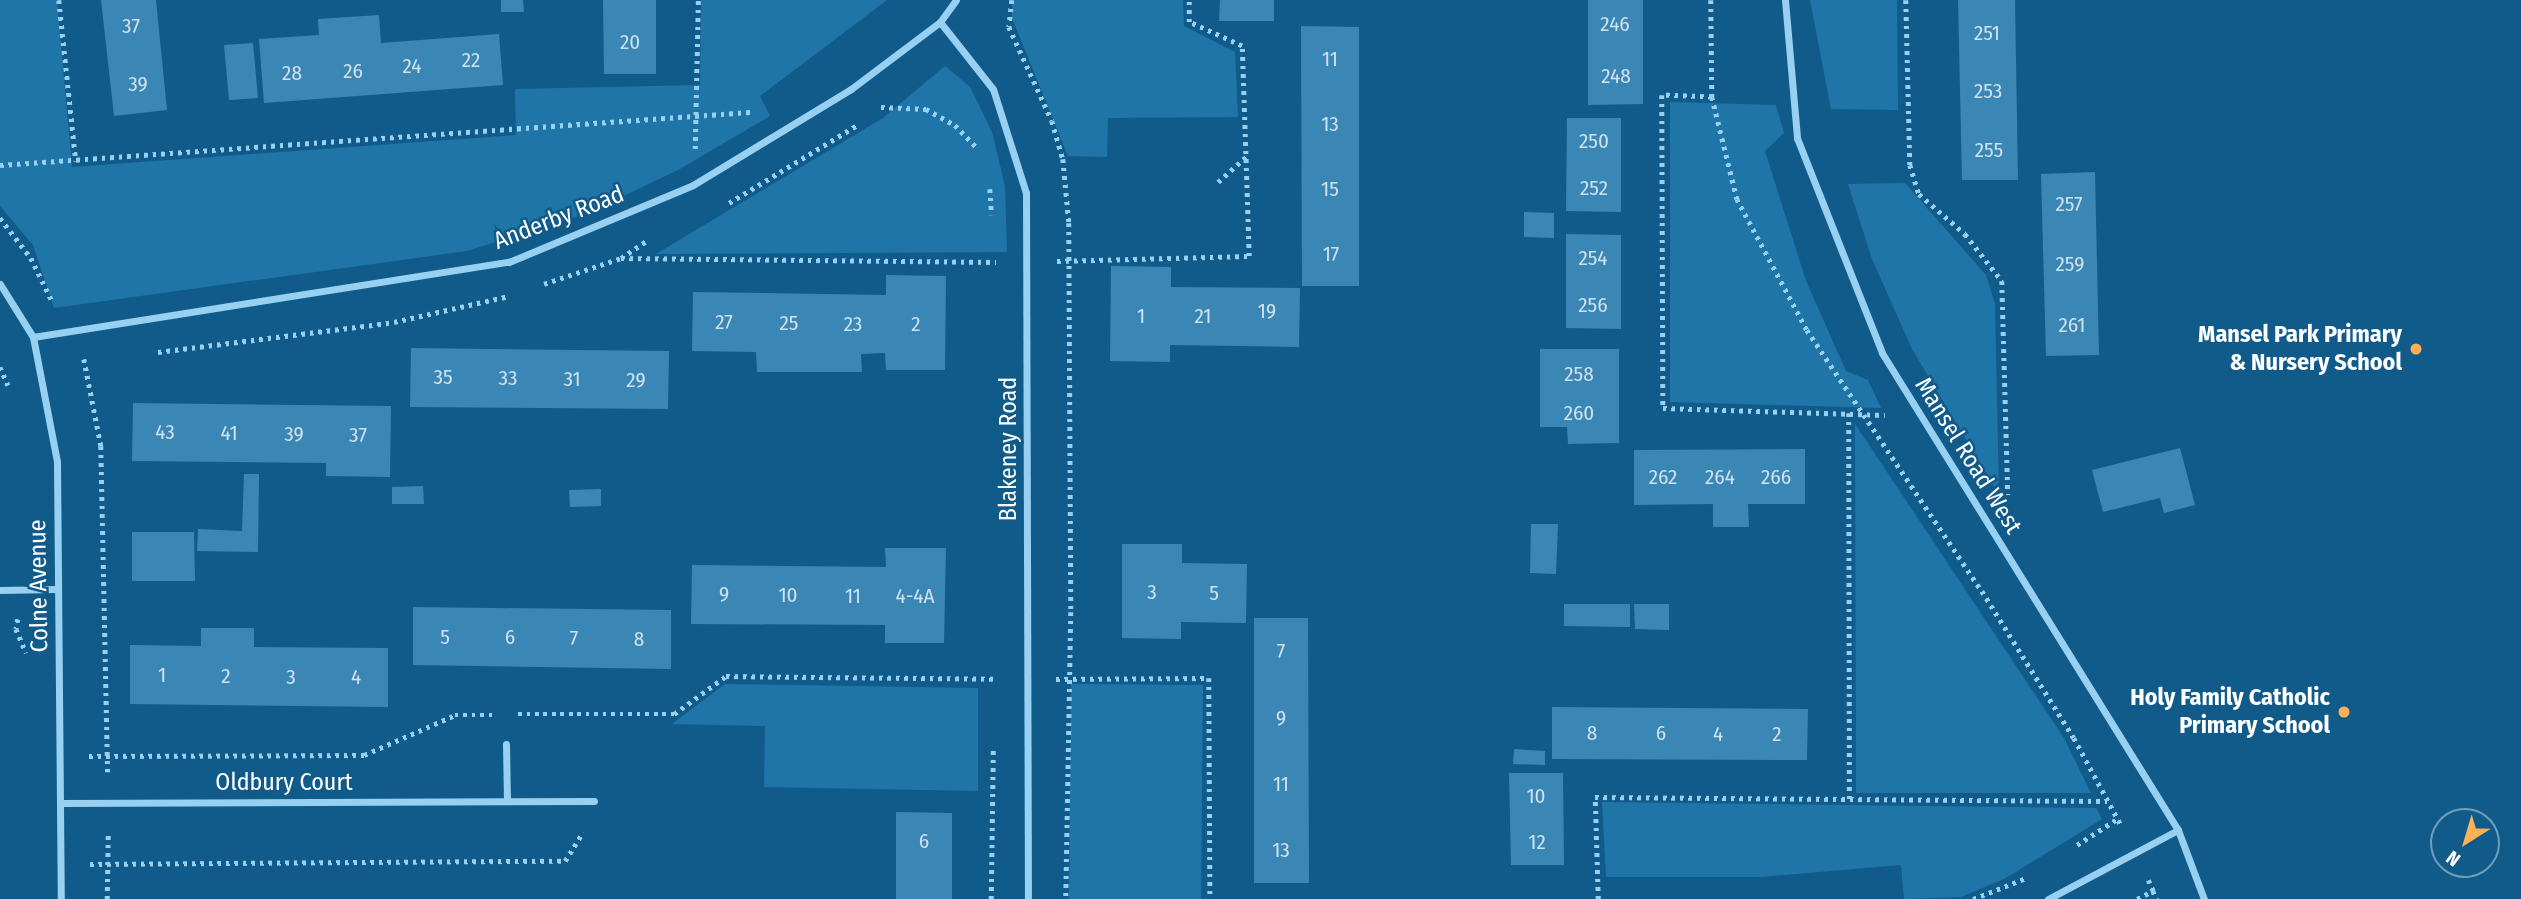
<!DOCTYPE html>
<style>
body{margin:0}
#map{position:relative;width:2521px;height:899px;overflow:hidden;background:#115b8a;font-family:"Fira Sans Condensed",sans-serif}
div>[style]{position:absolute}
.green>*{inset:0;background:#2075a8}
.building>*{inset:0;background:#3a86b4}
.path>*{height:4.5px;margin-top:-2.25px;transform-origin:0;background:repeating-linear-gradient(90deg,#97d0f1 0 3.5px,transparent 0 8.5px)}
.street>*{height:7px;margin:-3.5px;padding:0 3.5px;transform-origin:3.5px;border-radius:3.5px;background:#97d0f1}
.dots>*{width:19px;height:19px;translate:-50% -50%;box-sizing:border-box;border:4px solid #115b8a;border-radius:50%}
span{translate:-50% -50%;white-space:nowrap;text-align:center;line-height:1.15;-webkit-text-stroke:5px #115b8a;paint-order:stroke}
.number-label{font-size:21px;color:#cee1ec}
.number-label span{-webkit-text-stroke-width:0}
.street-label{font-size:24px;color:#fff}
.poi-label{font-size:24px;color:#fff;font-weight:700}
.right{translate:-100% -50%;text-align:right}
.north{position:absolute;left:2430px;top:808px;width:70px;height:70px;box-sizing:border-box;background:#115b8a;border:2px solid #709db9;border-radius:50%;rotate:217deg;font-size:19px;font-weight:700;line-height:28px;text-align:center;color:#fff}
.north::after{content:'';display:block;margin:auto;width:24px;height:32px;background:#ffb158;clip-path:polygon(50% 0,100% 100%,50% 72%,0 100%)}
</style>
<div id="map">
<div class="green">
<div style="clip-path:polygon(0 0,57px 0,72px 167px,516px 135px,515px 89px,700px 85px,701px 0,887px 0,760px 96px,770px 116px,680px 169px,588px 213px,467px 251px,54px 308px,33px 245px,0 206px)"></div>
<div style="clip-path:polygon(1012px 0,1183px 0,1184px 26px,1235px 52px,1238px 117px,1108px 118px,1107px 157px,1068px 156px,1012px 18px)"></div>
<div style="clip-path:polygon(1810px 0,1897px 0,1898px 110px,1831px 109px)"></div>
<div style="clip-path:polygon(945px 66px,970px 87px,992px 132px,1005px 186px,1007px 252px,656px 254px,883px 118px)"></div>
<div style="clip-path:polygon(1670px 102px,1776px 105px,1784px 133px,1765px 151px,1806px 281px,1846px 371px,1868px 380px,1881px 408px,1670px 402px)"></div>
<div style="clip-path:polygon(1905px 183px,1986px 275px,1995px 304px,1999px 495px,1912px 349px,1872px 259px,1848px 184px)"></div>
<div style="clip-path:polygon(1855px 424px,2064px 738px,2091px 793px,1856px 793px)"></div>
<div style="clip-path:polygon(725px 684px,978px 688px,978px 791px,764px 787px,765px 726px,672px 724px)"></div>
<div style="clip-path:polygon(1071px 684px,1203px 685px,1201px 899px,1069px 899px)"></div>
<div style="clip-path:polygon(1602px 802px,2096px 808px,2102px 819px,2006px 878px,1961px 897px,1904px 899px,1901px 865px,1761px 877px,1606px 877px)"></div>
</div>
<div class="building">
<div style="clip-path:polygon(101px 0,156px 0,167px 110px,114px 116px)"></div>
<div style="clip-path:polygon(501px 0,523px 0,524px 12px,501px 12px)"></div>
<div style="clip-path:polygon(603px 0,656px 0,656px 74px,604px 74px)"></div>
<div style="clip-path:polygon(1220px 0,1274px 0,1274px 21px,1219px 21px)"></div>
<div style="clip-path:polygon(1588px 0,1643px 0,1643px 104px,1588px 105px)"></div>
<div style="clip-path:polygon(1958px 0,2015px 0,2018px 180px,1962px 180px)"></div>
<div style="clip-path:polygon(379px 15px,381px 43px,499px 34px,503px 85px,264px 103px,259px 39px,319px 35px,318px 19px)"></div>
<div style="clip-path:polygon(1301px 26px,1359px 27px,1359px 286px,1302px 286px)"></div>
<div style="clip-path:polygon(253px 43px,258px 98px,229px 100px,224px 45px)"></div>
<div style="clip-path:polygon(1567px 118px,1621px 118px,1621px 212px,1566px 211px)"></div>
<div style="clip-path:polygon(2095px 172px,2099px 355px,2046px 356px,2041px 174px)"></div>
<div style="clip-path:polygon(1524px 212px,1554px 213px,1554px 238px,1524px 237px)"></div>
<div style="clip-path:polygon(1566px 234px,1621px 235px,1621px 329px,1566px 328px)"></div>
<div style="clip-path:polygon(1111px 266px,1171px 267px,1171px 287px,1300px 288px,1299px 347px,1170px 345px,1170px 362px,1110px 361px)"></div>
<div style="clip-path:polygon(886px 275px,946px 276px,945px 370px,886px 370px,885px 353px,861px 354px,862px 372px,757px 372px,756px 352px,692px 351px,693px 292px,886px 295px)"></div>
<div style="clip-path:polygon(411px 348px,669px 351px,668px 409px,410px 407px)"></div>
<div style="clip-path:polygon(1540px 349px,1619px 349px,1619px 443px,1568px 444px,1567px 427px,1540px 427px)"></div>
<div style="clip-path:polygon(133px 403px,391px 406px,390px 477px,326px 476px,326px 463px,132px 461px)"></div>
<div style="clip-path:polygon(2180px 448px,2195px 505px,2164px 513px,2160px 498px,2103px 512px,2092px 470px)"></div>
<div style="clip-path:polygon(1805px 449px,1805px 504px,1748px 504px,1749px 527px,1713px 527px,1713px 504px,1634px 505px,1634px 450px)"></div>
<div style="clip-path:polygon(244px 474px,259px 474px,258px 552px,197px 551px,198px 529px,242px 531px)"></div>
<div style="clip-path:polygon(423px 486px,424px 504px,392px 504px,392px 487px)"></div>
<div style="clip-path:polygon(601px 489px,601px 506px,570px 507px,569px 490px)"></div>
<div style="clip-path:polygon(1531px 524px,1558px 524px,1556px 574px,1530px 573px)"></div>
<div style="clip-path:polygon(132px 532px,194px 532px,195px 581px,132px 581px)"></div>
<div style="clip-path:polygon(1122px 544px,1182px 544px,1182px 563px,1247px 564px,1246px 623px,1181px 622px,1181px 639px,1122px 638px)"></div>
<div style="clip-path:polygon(885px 548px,946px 548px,944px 643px,885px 643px,885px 625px,691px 624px,692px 565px,886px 567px)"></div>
<div style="clip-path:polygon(1564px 604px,1630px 604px,1630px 627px,1564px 626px)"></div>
<div style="clip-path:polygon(1634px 604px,1669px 604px,1669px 630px,1635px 629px)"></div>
<div style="clip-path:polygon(413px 607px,671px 610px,671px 669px,413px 665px)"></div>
<div style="clip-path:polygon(1254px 618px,1308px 618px,1309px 883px,1254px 883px)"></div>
<div style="clip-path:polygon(201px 628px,254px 628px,254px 647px,388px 648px,388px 707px,130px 704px,130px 645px,201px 646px)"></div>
<div style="clip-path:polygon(1552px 707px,1808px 709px,1807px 760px,1552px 759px)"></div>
<div style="clip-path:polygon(1514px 749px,1545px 751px,1545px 765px,1513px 764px)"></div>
<div style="clip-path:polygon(1509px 773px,1563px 773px,1564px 865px,1511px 865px)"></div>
<div style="clip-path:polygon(896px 812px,952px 813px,952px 899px,896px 899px)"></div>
</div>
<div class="path">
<div style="left:59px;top:0;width:162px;rotate:84deg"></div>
<div style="left:1012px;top:0;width:27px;rotate:96deg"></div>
<div style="left:1009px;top:27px;width:103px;rotate:65.4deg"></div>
<div style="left:1052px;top:121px;width:40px;rotate:74deg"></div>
<div style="left:1063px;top:159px;width:64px;rotate:84.6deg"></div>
<div style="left:1069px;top:223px;width:389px;rotate:89.7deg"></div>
<div style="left:1071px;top:612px;width:287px;rotate:91deg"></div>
<div style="left:1711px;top:0;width:97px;rotate:89.4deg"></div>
<div style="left:1712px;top:97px;width:105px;rotate:76.2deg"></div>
<div style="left:1737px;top:199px;width:149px;rotate:61.9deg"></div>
<div style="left:1807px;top:330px;width:314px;rotate:56.2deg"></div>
<div style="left:1982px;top:591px;width:173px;rotate:58deg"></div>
<div style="left:2074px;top:738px;width:99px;rotate:61.6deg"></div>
<div style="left:1906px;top:0;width:165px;rotate:88.6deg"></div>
<div style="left:1910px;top:165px;width:30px;rotate:73deg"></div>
<div style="left:1919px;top:194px;width:61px;rotate:41deg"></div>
<div style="left:1965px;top:234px;width:60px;rotate:51.8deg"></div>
<div style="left:2002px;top:281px;width:214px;rotate:88.4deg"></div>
<div style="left:1712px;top:97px;width:50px;rotate:-177.7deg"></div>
<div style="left:1662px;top:95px;width:313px;rotate:89.8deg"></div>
<div style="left:1663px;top:408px;width:222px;rotate:1.8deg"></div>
<div style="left:881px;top:107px;width:45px;rotate:2.5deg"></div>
<div style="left:926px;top:109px;width:33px;rotate:29deg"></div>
<div style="left:955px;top:125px;width:32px;rotate:46deg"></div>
<div style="left:695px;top:149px;width:149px;rotate:-88.8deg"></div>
<div style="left:0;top:165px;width:752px;rotate:-4.04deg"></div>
<div style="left:1218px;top:182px;width:38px;rotate:-42deg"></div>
<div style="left:990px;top:189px;width:26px;rotate:86deg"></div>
<div style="left:729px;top:203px;width:152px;rotate:-31.3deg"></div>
<div style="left:0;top:218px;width:51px;rotate:52.2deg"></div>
<div style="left:31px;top:258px;width:50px;rotate:63.9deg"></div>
<div style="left:621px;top:258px;width:32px;rotate:-34deg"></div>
<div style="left:1057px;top:261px;width:192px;rotate:-1.5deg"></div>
<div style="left:1249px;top:256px;width:210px;rotate:-91.9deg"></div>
<div style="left:1242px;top:46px;width:58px;rotate:-155.6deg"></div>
<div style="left:1189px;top:22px;width:22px;rotate:-90deg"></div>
<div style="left:544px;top:284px;width:81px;rotate:-18.7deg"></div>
<div style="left:621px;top:258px;width:375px;rotate:0.6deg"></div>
<div style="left:158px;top:352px;width:238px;rotate:-7.2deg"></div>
<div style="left:394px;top:322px;width:118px;rotate:-12.7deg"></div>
<div style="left:84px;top:359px;width:89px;rotate:78.9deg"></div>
<div style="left:101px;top:446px;width:326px;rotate:88.8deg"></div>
<div style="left:0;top:367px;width:20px;rotate:66deg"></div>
<div style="left:1849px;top:413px;width:387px;rotate:89.9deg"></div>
<div style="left:18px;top:619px;width:10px;rotate:101deg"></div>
<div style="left:16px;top:629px;width:26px;rotate:67deg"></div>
<div style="left:1056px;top:679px;width:153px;rotate:-0.4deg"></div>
<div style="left:1209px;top:678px;width:221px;rotate:89.7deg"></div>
<div style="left:518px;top:714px;width:156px"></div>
<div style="left:674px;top:714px;width:64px;rotate:-36.2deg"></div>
<div style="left:726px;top:676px;width:272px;rotate:0.6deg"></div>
<div style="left:89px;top:756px;width:275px;rotate:-0.2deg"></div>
<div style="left:364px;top:755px;width:99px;rotate:-23.7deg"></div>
<div style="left:455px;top:715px;width:41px"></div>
<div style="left:2077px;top:845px;width:48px;rotate:-33deg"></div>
<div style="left:90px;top:864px;width:475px;rotate:-0.4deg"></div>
<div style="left:565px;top:861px;width:34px;rotate:-58deg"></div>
<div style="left:2153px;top:891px;width:9px;rotate:63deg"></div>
<div style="left:107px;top:899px;width:66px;rotate:-89.1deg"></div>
<div style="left:991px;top:899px;width:150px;rotate:-89.2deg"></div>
<div style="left:1598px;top:899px;width:102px;rotate:-91.7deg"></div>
<div style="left:1595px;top:797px;width:512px;rotate:0.45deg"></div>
<div style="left:1973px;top:899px;width:57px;rotate:-21.6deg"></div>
<div style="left:2137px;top:899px;width:18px;rotate:-27deg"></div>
<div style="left:2153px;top:891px;width:12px;rotate:-114deg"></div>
</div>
<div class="street">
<div style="left:1785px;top:0;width:139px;rotate:85deg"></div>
<div style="left:1797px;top:138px;width:231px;rotate:68.4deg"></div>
<div style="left:1882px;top:353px;width:561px;rotate:58.18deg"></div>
<div style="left:2178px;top:830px;width:74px;rotate:69.4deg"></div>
<div style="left:940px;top:22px;width:85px;rotate:51.7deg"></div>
<div style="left:993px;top:89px;width:109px;rotate:72.4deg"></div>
<div style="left:1026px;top:193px;width:706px;rotate:89.84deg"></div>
<div style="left:0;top:284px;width:62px;rotate:58.1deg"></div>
<div style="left:33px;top:337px;width:127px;rotate:79.1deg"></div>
<div style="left:57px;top:462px;width:437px;rotate:89.5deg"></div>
<div style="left:33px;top:337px;width:482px;rotate:-9deg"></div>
<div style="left:509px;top:262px;width:199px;rotate:-22.7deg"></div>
<div style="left:693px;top:185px;width:185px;rotate:-31.3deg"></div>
<div style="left:851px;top:89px;width:111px;rotate:-37deg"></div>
<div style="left:940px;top:22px;width:27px;rotate:-54deg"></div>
<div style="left:0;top:590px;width:57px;rotate:-1deg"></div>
<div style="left:506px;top:744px;width:57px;rotate:89deg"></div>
<div style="left:61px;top:803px;width:533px;rotate:-0.21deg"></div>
<div style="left:2048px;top:899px;width:147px;rotate:-28deg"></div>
</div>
<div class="dots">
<div style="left:2416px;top:349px;background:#ffb158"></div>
<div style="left:2344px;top:712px;background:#ffb158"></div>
</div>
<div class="number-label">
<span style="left:1615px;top:24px">246</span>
<span style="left:131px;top:26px">37</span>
<span style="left:1987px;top:33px">251</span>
<span style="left:630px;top:42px">20</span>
<span style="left:1330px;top:59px">11</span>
<span style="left:471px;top:60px">22</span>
<span style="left:412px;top:66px">24</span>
<span style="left:353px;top:71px">26</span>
<span style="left:292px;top:73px">28</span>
<span style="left:1616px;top:76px">248</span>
<span style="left:138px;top:84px">39</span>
<span style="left:1988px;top:91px">253</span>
<span style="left:1330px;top:124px">13</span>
<span style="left:1594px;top:141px">250</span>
<span style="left:1989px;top:150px">255</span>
<span style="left:1594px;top:188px">252</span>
<span style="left:1330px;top:189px">15</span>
<span style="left:2069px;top:204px">257</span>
<span style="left:1331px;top:254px">17</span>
<span style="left:1593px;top:258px">254</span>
<span style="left:2070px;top:264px">259</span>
<span style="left:1593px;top:305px">256</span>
<span style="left:1267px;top:311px">19</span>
<span style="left:1141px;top:316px">1</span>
<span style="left:1203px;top:316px">21</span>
<span style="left:724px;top:322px">27</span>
<span style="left:789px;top:323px">25</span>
<span style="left:853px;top:324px">23</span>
<span style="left:916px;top:324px">2</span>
<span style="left:2072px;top:325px">261</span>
<span style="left:1579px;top:374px">258</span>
<span style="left:443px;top:377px">35</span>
<span style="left:508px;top:378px">33</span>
<span style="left:572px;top:379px">31</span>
<span style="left:636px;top:380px">29</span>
<span style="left:1579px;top:413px">260</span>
<span style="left:165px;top:432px">43</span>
<span style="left:229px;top:433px">41</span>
<span style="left:294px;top:434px">39</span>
<span style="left:358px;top:435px">37</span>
<span style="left:1663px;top:477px">262</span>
<span style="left:1720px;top:477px">264</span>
<span style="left:1776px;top:477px">266</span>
<span style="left:1152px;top:592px">3</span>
<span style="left:1214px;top:593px">5</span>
<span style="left:724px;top:594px">9</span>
<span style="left:788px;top:595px">10</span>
<span style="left:853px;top:596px">11</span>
<span style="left:915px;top:596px">4-4A</span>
<span style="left:445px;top:637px">5</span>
<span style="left:510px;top:637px">6</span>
<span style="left:574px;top:638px">7</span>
<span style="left:639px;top:639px">8</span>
<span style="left:1281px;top:651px">7</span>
<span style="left:162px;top:675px">1</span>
<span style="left:226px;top:676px">2</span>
<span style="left:291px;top:677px">3</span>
<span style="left:356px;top:677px">4</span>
<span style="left:1281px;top:718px">9</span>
<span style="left:1592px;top:733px">8</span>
<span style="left:1661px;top:733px">6</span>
<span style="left:1718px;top:734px">4</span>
<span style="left:1777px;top:734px">2</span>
<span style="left:1281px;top:784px">11</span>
<span style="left:1536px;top:796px">10</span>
<span style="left:924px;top:841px">6</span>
<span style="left:1537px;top:842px">12</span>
<span style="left:1281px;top:850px">13</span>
</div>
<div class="street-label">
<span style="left:559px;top:218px;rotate:-21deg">Anderby Road</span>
<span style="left:1009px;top:449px;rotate:-90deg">Blakeney Road</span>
<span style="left:1968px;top:456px;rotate:58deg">Mansel Road West</span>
<span style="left:39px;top:586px;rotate:-91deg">Colne Avenue</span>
<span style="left:284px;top:783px">Oldbury Court</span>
</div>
<div class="poi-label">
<span class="right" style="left:2402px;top:349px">Mansel Park Primary<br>&amp; Nursery School</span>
<span class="right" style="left:2330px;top:712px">Holy Family Catholic<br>Primary School</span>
</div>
<div class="north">N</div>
</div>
